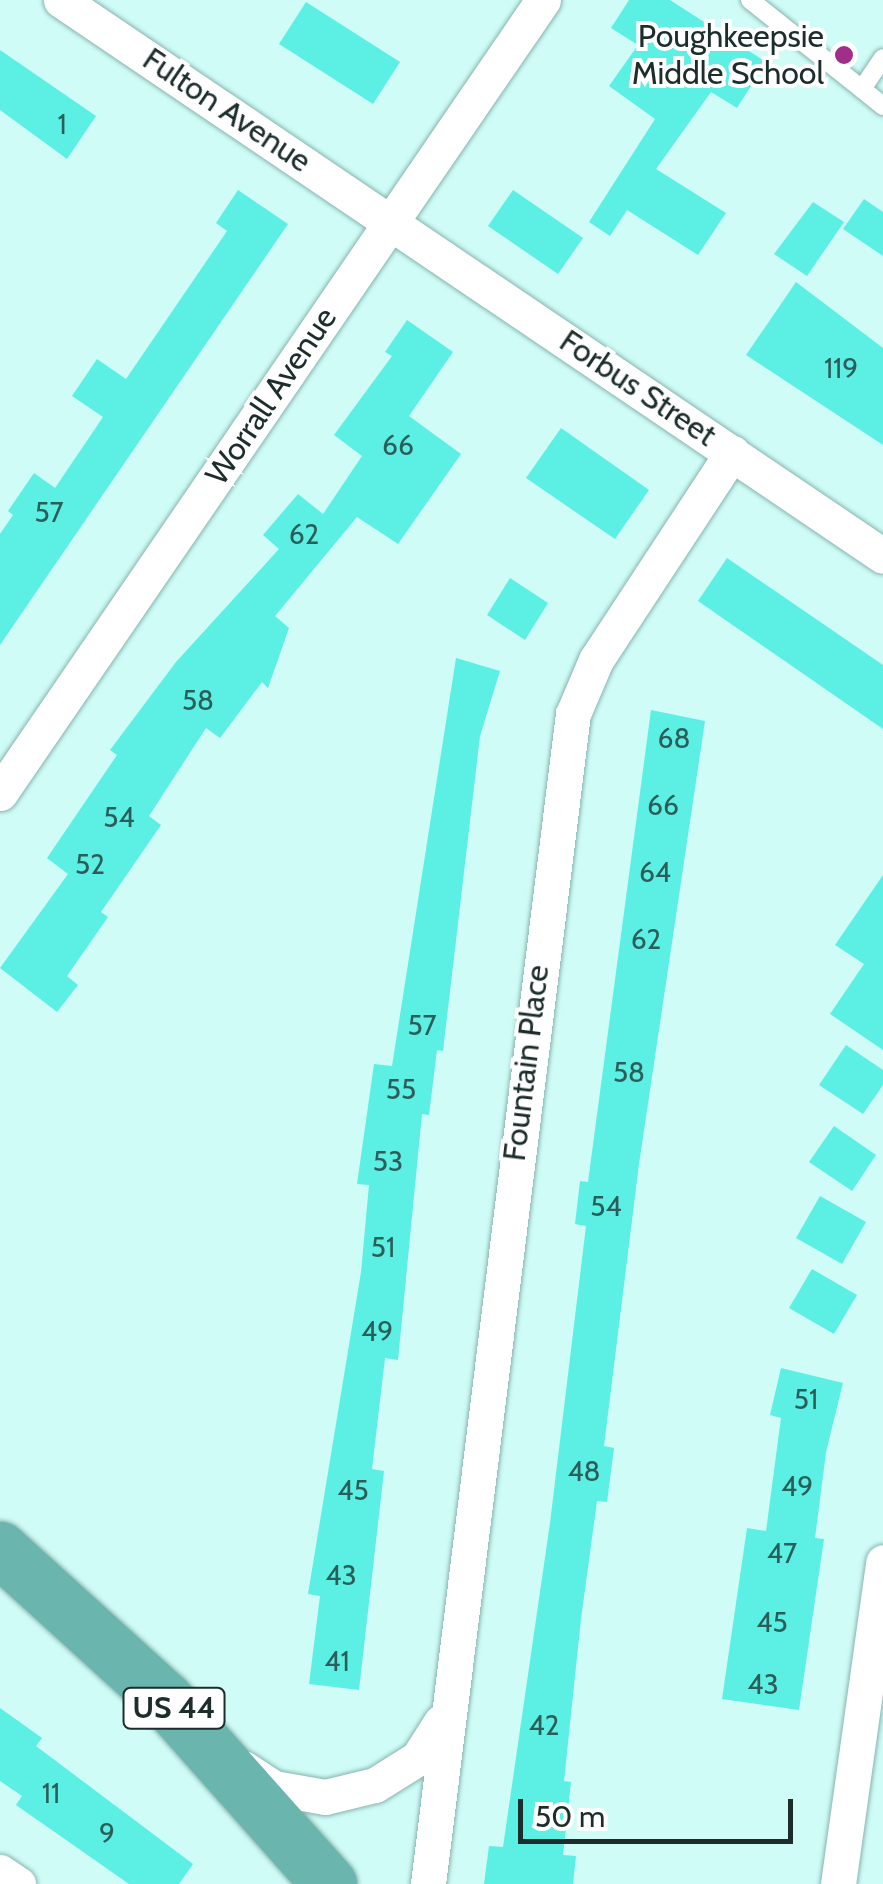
<!DOCTYPE html>
<style>
body{margin:0}
#map{position:relative;width:883px;height:1884px;overflow:hidden;background:#cffcf7;font-family:Cabin,sans-serif}
div>[style]{position:absolute}
.building>*{inset:0;background:#5cefe3}
.roads{filter:drop-shadow(0 0 2px #88b4af) drop-shadow(0 0 2px #88b4af)}
.service>*{height:18px;margin:-9px;padding:0 9px;transform-origin:9px;border-radius:9px;background:#fff}
.minor>*{height:35px;margin:-17.5px;padding:0 17.5px;transform-origin:17.5px;border-radius:17.5px;background:#fff}
.trunk>*{height:55px;margin:-27.5px;padding:0 27.5px;transform-origin:27.5px;border-radius:27.5px;background:#6ab6af}
.dots>*{width:28px;height:28px;translate:-50% -50%;box-sizing:border-box;border:5px solid #fff;border-radius:50%}
span{translate:-50% -50%;white-space:nowrap;text-align:center;line-height:1.15;-webkit-text-stroke:8px #fff;paint-order:stroke}
.number-label{font-size:28px;color:#2c5e59}
.number-label span{-webkit-text-stroke-width:0}
.shield-label span{padding:2px 8px;background:#fff;border:2px solid;border-radius:8px;-webkit-text-stroke-width:0}
.shield-label{font-size:30px;color:#1c2d2b;font-weight:700}
.poi-label{font-size:32px;color:#1c2d2b}
.right{translate:-100% -50%;text-align:right}
.street-label{font-size:32px;color:#1c2d2b}
.scale{position:absolute;left:518px;top:1799px;width:275px;height:45px;box-sizing:border-box;border:5px solid #1c2d2b;border-top:0;padding-left:12px;font-size:30px;line-height:35px;white-space:nowrap;color:#1c2d2b;-webkit-text-stroke:8px #fff;paint-order:stroke}
</style>
<div id="map">
<div class="building">
<div style="clip-path:polygon(629px 0,670px 0,766px 62px,737px 108px,711px 92px,656px 169px,726px 213px,698px 255px,627px 210px,610px 236px,589px 222px,655px 119px,609px 86px,638px 45px,611px 28px)"></div>
<div style="clip-path:polygon(306px 2px,400px 62px,373px 104px,279px 44px)"></div>
<div style="clip-path:polygon(0 50px,96px 116px,67px 159px,0 110px)"></div>
<div style="clip-path:polygon(238px 190px,288px 224px,0 645px,0 534px,13px 515px,8px 511px,34px 473px,55px 488px,103px 417px,72px 396px,97px 359px,126px 379px,227px 231px,216px 223px)"></div>
<div style="clip-path:polygon(513px 190px,583px 238px,558px 274px,488px 226px)"></div>
<div style="clip-path:polygon(864px 199px,883px 212px,883px 256px,843px 229px)"></div>
<div style="clip-path:polygon(813px 202px,844px 222px,807px 276px,774px 254px)"></div>
<div style="clip-path:polygon(796px 282px,883px 348px,883px 445px,746px 355px)"></div>
<div style="clip-path:polygon(407px 320px,453px 352px,409px 416px,461px 454px,398px 544px,357px 517px,275px 616px,289px 628px,268px 688px,262px 682px,220px 738px,206px 728px,149px 816px,161px 825px,101px 912px,108px 917px,67px 976px,78px 985px,57px 1012px,0 968px,68px 874px,47px 858px,117px 755px,110px 750px,176px 662px,279px 549px,263px 535px,298px 494px,323px 514px,362px 456px,334px 435px,392px 356px,385px 352px)"></div>
<div style="clip-path:polygon(561px 428px,649px 490px,615px 539px,526px 478px)"></div>
<div style="clip-path:polygon(727px 558px,883px 665px,883px 729px,698px 601px)"></div>
<div style="clip-path:polygon(510px 578px,548px 603px,525px 640px,487px 615px)"></div>
<div style="clip-path:polygon(456px 658px,500px 671px,480px 736px,443px 1051px,437px 1050px,429px 1115px,422px 1114px,398px 1360px,385px 1358px,372px 1469px,384px 1471px,359px 1690px,309px 1684px,320px 1596px,308px 1594px,361px 1272px,369px 1185px,357px 1184px,374px 1064px,392px 1066px)"></div>
<div style="clip-path:polygon(651px 710px,705px 721px,639px 1164px,604px 1446px,614px 1448px,607px 1502px,597px 1501px,581px 1619px,564px 1781px,571px 1782px,563px 1855px,576px 1856px,573px 1884px,484px 1884px,489px 1846px,503px 1847px,550px 1523px,586px 1226px,575px 1224px,580px 1181px,588px 1182px)"></div>
<div style="clip-path:polygon(883px 875px,883px 1050px,830px 1014px,864px 964px,835px 945px)"></div>
<div style="clip-path:polygon(846px 1045px,883px 1070px,883px 1085px,863px 1114px,819px 1085px)"></div>
<div style="clip-path:polygon(834px 1126px,876px 1155px,852px 1191px,809px 1162px)"></div>
<div style="clip-path:polygon(820px 1196px,866px 1222px,842px 1264px,796px 1238px)"></div>
<div style="clip-path:polygon(812px 1269px,857px 1295px,834px 1334px,789px 1308px)"></div>
<div style="clip-path:polygon(781px 1368px,843px 1383px,826px 1452px,815px 1538px,824px 1539px,799px 1710px,722px 1699px,747px 1528px,766px 1531px,781px 1418px,770px 1415px)"></div>
<div style="clip-path:polygon(0 1708px,42px 1738px,36px 1746px,193px 1864px,179px 1884px,129px 1884px,16px 1805px,22px 1796px,0 1781px)"></div>
</div>
<div class="roads">
<div class="service">
<div style="left:750px;top:0;width:143px;rotate:38.5deg"></div>
<div style="left:862px;top:89px;width:37px;rotate:-56deg"></div>
<div style="left:862px;top:89px;width:27px;rotate:39deg"></div>
</div>
<div class="minor">
<div style="left:61px;top:0;width:992px;rotate:34.07deg"></div>
<div style="left:0;top:793px;width:961px;rotate:-55.6deg"></div>
<div style="left:243px;top:1768px;width:37px;rotate:33deg"></div>
<div style="left:274px;top:1788px;width:52px;rotate:10deg"></div>
<div style="left:325px;top:1797px;width:51px;rotate:-13.5deg"></div>
<div style="left:375px;top:1785px;width:51px;rotate:-32.1deg"></div>
<div style="left:418px;top:1758px;width:43px;rotate:-57.4deg"></div>
<div style="left:0;top:1872px;width:22px;rotate:34deg"></div>
<div style="left:428px;top:1884px;width:1179px;rotate:-82.94deg"></div>
<div style="left:573px;top:714px;width:59px;rotate:-66.9deg"></div>
<div style="left:596px;top:660px;width:248px;rotate:-56.7deg"></div>
<div style="left:838px;top:1884px;width:325px;rotate:-82deg"></div>
</div>
<div class="trunk">
<div style="left:0;top:1549px;width:223px;rotate:42.3deg"></div>
<div style="left:165px;top:1699px;width:247px;rotate:48.4deg"></div>
</div>
</div>
<div class="dots">
<div style="left:844px;top:55px;background:#a12e89"></div>
</div>
<div class="number-label">
<span style="left:62px;top:124px">1</span>
<span style="left:841px;top:368px">119</span>
<span style="left:398px;top:445px">66</span>
<span style="left:49px;top:512px">57</span>
<span style="left:304px;top:534px">62</span>
<span style="left:198px;top:700px">58</span>
<span style="left:674px;top:738px">68</span>
<span style="left:663px;top:805px">66</span>
<span style="left:119px;top:817px">54</span>
<span style="left:90px;top:864px">52</span>
<span style="left:655px;top:872px">64</span>
<span style="left:646px;top:939px">62</span>
<span style="left:422px;top:1025px">57</span>
<span style="left:629px;top:1072px">58</span>
<span style="left:401px;top:1089px">55</span>
<span style="left:388px;top:1161px">53</span>
<span style="left:606px;top:1206px">54</span>
<span style="left:383px;top:1247px">51</span>
<span style="left:377px;top:1331px">49</span>
<span style="left:806px;top:1399px">51</span>
<span style="left:584px;top:1471px">48</span>
<span style="left:797px;top:1486px">49</span>
<span style="left:353px;top:1490px">45</span>
<span style="left:782px;top:1553px">47</span>
<span style="left:341px;top:1575px">43</span>
<span style="left:772px;top:1622px">45</span>
<span style="left:337px;top:1661px">41</span>
<span style="left:763px;top:1684px">43</span>
<span style="left:544px;top:1725px">42</span>
<span style="left:51px;top:1793px">11</span>
<span style="left:107px;top:1833px">9</span>
</div>
<div class="shield-label">
<span style="left:174px;top:1708px">US 44</span>
</div>
<div class="poi-label">
<span class="right" style="left:824px;top:55px">Poughkeepsie<br>Middle School</span>
</div>
<div class="street-label">
<span style="left:227px;top:110px;rotate:34deg">Fulton Avenue</span>
<span style="left:638px;top:388px;rotate:34deg">Forbus Street</span>
<span style="left:271px;top:396px;rotate:-56deg">Worrall Avenue</span>
<span style="left:526px;top:1063px;rotate:-83deg">Fountain Place</span>
</div>
<div class="scale">50 m</div>
</div>
